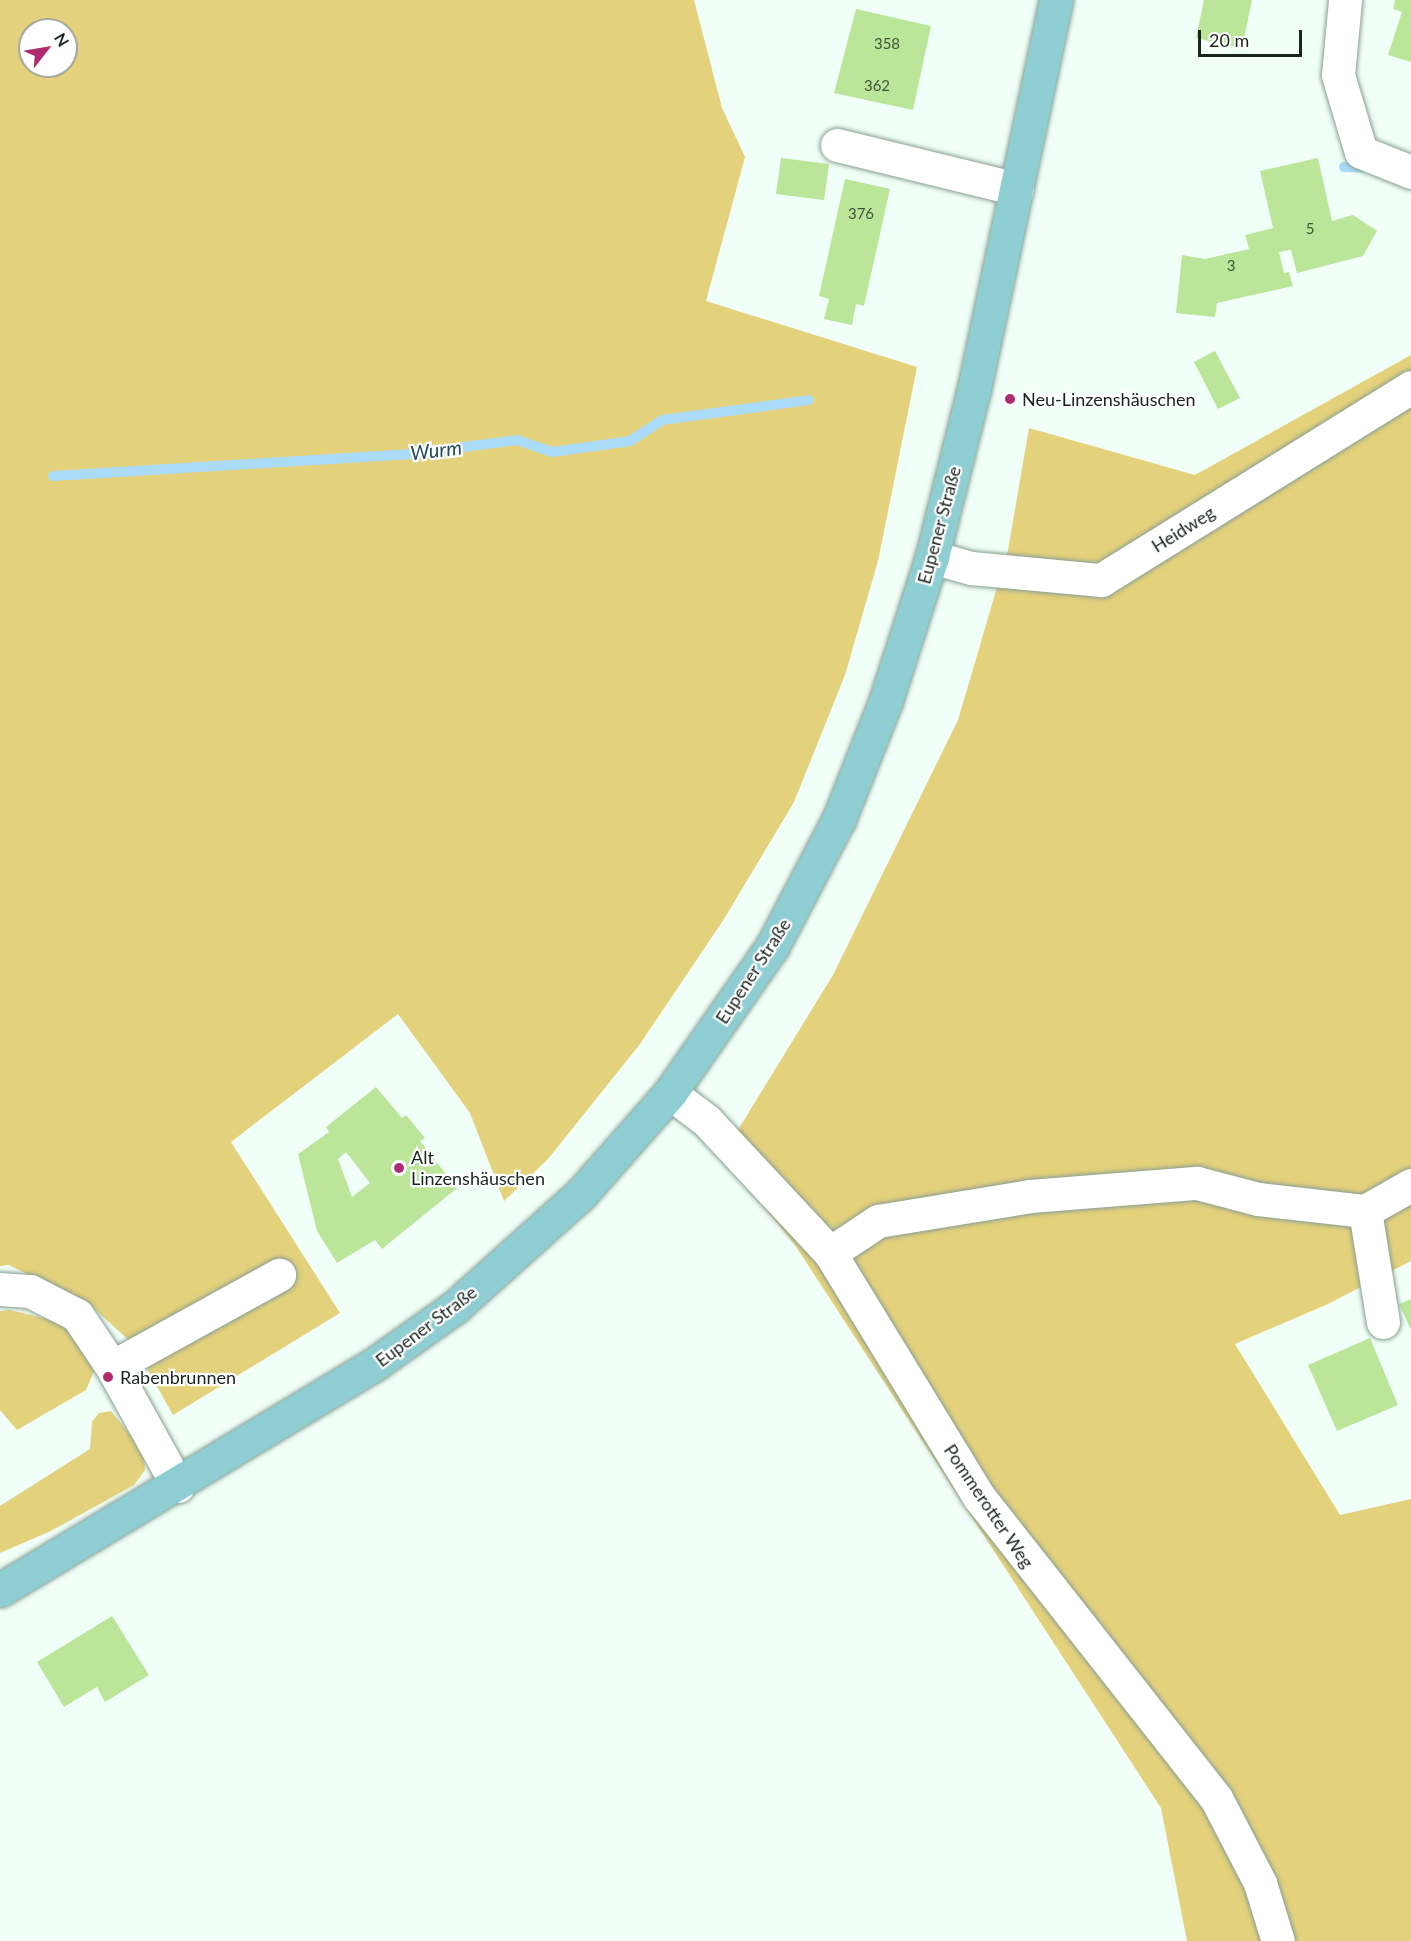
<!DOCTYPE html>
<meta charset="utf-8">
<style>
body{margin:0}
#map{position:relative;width:1411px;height:1941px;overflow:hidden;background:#f0fff7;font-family:Lato,sans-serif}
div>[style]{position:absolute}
.green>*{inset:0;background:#e4d17c}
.stream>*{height:10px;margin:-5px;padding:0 5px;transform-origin:5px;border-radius:5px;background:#a9dbf9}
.building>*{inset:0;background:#bbe598}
.roads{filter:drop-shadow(0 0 2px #889f94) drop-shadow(0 0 2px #889f94)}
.minor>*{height:33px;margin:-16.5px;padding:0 16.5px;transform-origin:16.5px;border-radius:16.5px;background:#fff}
.major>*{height:33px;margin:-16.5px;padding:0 16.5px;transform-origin:16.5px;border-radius:16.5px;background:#8eced2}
.dots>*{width:16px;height:16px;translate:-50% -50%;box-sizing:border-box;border:3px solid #fff;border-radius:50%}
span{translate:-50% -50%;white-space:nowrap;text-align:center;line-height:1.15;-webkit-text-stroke:4.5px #fff;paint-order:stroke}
.number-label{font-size:15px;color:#42543d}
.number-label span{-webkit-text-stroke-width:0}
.poi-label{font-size:18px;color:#1a241f}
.left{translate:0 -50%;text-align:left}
.street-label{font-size:18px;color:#1a241f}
.water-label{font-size:20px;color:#234a5e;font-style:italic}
.north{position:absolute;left:18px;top:18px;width:60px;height:60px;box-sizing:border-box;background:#fff;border:2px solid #a3a7a5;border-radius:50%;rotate:59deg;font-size:16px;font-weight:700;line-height:24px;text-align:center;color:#1a241f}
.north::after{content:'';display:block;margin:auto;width:21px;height:27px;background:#b12b6f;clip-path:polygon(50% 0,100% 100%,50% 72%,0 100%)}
.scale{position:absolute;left:1198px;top:30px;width:104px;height:27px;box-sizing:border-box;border:3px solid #1a241f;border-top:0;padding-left:8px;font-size:18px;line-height:21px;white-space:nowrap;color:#1a241f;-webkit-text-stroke:4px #fff;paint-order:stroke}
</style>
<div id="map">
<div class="green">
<div style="clip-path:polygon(evenodd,0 0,694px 0,722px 108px,745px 157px,706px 301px,917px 367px,878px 561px,845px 675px,794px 802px,724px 919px,640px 1044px,548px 1159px,504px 1201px,470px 1113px,398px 1014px,231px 1142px,340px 1313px,173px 1415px,134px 1345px,90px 1305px,9px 1265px,0 1266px,0 0,30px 30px,66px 30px,66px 66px,30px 66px,30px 30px)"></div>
<div style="clip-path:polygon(1411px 355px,1411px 1261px,1328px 1304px,1235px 1344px,1340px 1515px,1411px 1499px,1411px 1941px,1187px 1941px,1161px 1808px,795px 1245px,722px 1156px,833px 975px,958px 720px,1008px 550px,1029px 428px,1195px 475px)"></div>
<div style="clip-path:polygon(10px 1310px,64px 1323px,94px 1371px,86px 1390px,17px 1430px,0 1410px,0 1311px)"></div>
<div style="clip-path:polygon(111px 1411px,144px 1452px,145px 1470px,134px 1485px,51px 1531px,0 1553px,0 1506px,90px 1449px,92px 1422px,99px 1413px)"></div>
</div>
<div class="stream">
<div style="left:1344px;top:167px;width:24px;rotate:2deg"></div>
<div style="left:53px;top:476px;width:356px;rotate:-3.5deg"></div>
<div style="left:408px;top:454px;width:110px;rotate:-7.3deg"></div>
<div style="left:517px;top:440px;width:37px;rotate:19deg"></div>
<div style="left:552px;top:452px;width:79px;rotate:-8deg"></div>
<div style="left:630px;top:441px;width:38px;rotate:-33deg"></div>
<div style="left:662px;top:420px;width:148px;rotate:-7.7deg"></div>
</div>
<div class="building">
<div style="clip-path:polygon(1204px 0,1252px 0,1242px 48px,1196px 38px)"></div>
<div style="clip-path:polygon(1395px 0,1411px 0,1411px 62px,1388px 55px,1402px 12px,1393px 9px)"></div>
<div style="clip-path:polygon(856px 9px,931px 26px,913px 110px,834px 93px)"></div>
<div style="clip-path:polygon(781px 158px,829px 164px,824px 200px,776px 194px)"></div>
<div style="clip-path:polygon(1318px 158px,1332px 221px,1353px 215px,1377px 231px,1363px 256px,1297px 273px,1291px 250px,1279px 252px,1284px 273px,1289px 272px,1293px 286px,1217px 303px,1215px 317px,1176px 313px,1182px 255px,1205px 259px,1249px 249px,1245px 235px,1273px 228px,1260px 171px)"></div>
<div style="clip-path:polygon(845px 179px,890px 189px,864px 306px,856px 304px,852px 325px,824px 319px,829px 299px,819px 296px)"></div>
<div style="clip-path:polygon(1215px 351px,1240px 398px,1218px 409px,1194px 362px)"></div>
<div style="clip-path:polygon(evenodd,376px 1087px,402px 1118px,406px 1115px,425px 1138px,420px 1141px,457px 1188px,382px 1249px,375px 1240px,337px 1263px,317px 1231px,298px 1154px,329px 1132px,326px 1127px,376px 1087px,346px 1152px,370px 1183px,352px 1197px,338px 1159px,346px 1152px)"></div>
<div style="clip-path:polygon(1411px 1299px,1411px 1330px,1399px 1304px)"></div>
<div style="clip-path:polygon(1370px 1338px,1398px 1405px,1337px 1431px,1308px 1365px)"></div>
<div style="clip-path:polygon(112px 1616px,149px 1675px,105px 1702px,97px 1687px,64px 1707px,37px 1662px)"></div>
</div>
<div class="roads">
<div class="minor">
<div style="left:1345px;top:0;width:75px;rotate:95.3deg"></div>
<div style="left:1338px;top:75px;width:80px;rotate:73.4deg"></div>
<div style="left:1361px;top:152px;width:54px;rotate:21.8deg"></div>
<div style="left:837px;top:145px;width:185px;rotate:13.7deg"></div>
<div style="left:932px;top:557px;width:41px;rotate:15.8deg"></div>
<div style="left:971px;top:568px;width:131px;rotate:5.3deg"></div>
<div style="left:1101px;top:580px;width:365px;rotate:-31.9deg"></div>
<div style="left:670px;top:1093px;width:45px;rotate:36.9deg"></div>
<div style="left:706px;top:1120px;width:182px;rotate:47deg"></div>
<div style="left:830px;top:1253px;width:286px;rotate:58.6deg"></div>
<div style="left:979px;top:1497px;width:383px;rotate:51.8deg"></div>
<div style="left:1216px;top:1798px;width:96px;rotate:62.6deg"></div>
<div style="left:1260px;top:1883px;width:61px;rotate:72.8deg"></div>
<div style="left:830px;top:1253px;width:58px;rotate:-33.7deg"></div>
<div style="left:878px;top:1221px;width:154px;rotate:-9.3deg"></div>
<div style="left:1030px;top:1196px;width:168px;rotate:-4.5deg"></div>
<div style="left:1197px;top:1183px;width:63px;rotate:14.7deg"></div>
<div style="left:1258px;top:1199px;width:108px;rotate:6.4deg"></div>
<div style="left:0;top:1289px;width:30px;rotate:4deg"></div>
<div style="left:30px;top:1291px;width:53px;rotate:27.1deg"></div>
<div style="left:77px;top:1315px;width:63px;rotate:56.1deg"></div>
<div style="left:112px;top:1367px;width:136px;rotate:61deg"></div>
<div style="left:1383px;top:1322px;width:112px;rotate:-99.2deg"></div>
<div style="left:1365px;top:1211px;width:53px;rotate:-29.5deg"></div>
<div style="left:112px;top:1367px;width:191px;rotate:-28.9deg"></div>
</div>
<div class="major">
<div style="left:0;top:1590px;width:434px;rotate:-31.1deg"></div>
<div style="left:372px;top:1366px;width:102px;rotate:-35.4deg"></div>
<div style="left:455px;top:1307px;width:168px;rotate:-41.9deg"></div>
<div style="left:580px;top:1195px;width:136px;rotate:-48.6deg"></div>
<div style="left:670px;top:1093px;width:178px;rotate:-55.1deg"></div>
<div style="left:772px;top:947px;width:144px;rotate:-62.4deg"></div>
<div style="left:839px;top:819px;width:128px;rotate:-68.4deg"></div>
<div style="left:886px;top:700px;width:150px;rotate:-72.2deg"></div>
<div style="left:932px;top:557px;width:173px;rotate:-76deg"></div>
<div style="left:974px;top:389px;width:398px;rotate:-78.1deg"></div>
</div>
</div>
<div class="dots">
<div style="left:1010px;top:399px;background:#b12b6f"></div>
<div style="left:399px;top:1168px;background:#b12b6f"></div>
<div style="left:108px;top:1377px;background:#b12b6f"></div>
</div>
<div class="number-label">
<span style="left:887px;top:44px">358</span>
<span style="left:877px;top:86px">362</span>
<span style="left:861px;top:214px">376</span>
<span style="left:1310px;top:229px">5</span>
<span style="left:1231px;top:266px">3</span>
</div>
<div class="poi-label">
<span class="left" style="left:1022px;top:399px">Neu-Linzenshäuschen</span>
<span class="left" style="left:411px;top:1168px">Alt<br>Linzenshäuschen</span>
<span class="left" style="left:120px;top:1377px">Rabenbrunnen</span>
</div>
<div class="street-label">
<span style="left:939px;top:525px;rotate:-75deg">Eupener Straße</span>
<span style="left:1183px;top:529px;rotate:-32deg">Heidweg</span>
<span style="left:753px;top:971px;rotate:-57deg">Eupener Straße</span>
<span style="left:426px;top:1326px;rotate:-37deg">Eupener Straße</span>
<span style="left:989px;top:1506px;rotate:56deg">Pommerotter Weg</span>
</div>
<div class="water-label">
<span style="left:436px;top:450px;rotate:-7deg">Wurm</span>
</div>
<div class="north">N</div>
<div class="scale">20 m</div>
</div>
